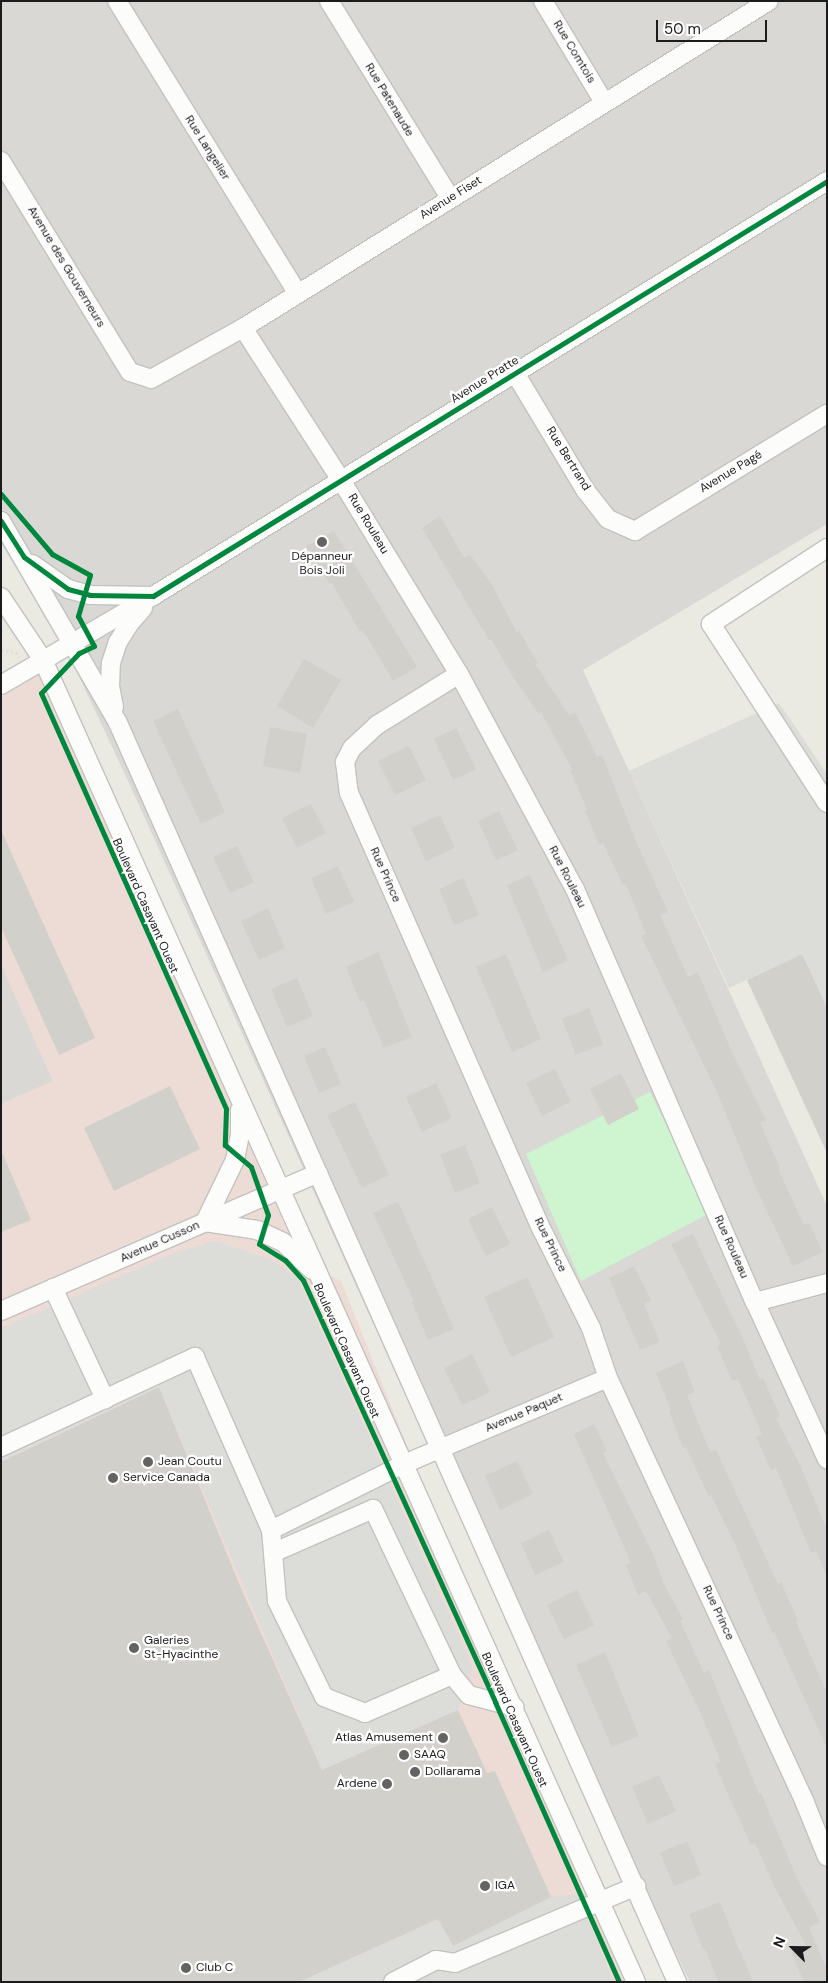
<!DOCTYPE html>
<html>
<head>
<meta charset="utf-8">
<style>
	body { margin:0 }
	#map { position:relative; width:828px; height:1983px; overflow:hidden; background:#eae9e2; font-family:"DM Sans",sans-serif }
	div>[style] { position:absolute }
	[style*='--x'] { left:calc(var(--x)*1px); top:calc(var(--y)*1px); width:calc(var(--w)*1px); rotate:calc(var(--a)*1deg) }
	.residential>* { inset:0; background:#d9d8d4 }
	.commercial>* { inset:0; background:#eddbd6 }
	.park>* { inset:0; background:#cef4d0 }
	.parking>* { inset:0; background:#dcdcd9 }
	.building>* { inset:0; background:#d2d0cb }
	.path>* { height:2.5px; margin-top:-1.25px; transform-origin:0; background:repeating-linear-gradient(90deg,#eadad6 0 2.5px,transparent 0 5px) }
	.roads { filter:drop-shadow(1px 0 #c2c2bf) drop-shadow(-1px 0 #c2c2bf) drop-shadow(0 1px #c2c2bf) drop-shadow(0 -1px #c2c2bf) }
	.minor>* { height:18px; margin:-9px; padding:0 9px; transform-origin:9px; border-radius:9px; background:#fcfcfb }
	.cycleway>* { height:5px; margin:-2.5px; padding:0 2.5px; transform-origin:2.5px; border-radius:2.5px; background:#00873e }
	.dots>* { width:14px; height:14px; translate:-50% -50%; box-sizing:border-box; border:2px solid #fff; border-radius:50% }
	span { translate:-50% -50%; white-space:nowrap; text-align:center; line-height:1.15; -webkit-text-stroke:4.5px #fff; paint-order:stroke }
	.street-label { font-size:12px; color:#1b1b1b }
	.poi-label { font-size:12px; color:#1b1b1b }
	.left { translate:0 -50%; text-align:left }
	.right { translate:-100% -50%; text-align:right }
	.frame { position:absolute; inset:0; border:2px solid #1b1b1b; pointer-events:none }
	.north { position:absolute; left:768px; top:1923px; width:50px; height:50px; -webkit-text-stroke:4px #fff; paint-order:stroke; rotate:293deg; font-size:14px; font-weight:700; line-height:20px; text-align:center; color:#1b1b1b }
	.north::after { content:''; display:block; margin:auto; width:18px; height:22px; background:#1b1b1b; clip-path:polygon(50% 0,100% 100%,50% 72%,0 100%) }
	.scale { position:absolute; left:656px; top:20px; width:111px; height:22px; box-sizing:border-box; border:2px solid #1b1b1b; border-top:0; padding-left:6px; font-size:15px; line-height:18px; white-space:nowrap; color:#1b1b1b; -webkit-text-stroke:4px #fff; paint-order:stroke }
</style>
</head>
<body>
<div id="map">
	<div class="residential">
		<div style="clip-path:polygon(1px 1px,827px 1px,827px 524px,583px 670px,827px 1206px,827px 1982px,690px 1982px,428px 1445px,124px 772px,63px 643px,1px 544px)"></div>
		<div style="clip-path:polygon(1px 964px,53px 1081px,1px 1104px)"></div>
	</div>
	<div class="commercial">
		<div style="clip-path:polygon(40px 674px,301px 1262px,341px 1281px,559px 1825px,635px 1982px,1px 1982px,1px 1104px,53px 1081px,1px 964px,1px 697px)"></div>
	</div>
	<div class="park">
		<div style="clip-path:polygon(650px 1092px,710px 1213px,581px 1281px,526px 1154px)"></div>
	</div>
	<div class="parking">
		<div style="clip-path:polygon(779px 703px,827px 774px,827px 1013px,802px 954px,729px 988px,629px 771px)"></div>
		<div style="clip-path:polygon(214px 1241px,270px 1259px,298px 1279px,473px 1668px,458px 1710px,322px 1770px,159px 1387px,1px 1462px,1px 1328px,177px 1252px)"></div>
		<div style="clip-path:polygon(577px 1894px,614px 1982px,299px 1982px,438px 1919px,453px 1946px,551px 1897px)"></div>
	</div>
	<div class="building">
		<div style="clip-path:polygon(440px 516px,464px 558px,470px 555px,491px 583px,517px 633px,519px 631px,538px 663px,535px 664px,569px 715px,575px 712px,597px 757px,602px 755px,635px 839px,668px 912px,660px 915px,688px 977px,698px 972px,731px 1050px,766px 1120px,760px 1123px,780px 1168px,778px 1169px,804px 1225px,809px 1223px,823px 1252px,793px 1266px,756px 1188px,717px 1092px,641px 936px,646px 934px,626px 884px,623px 885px,603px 843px,599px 845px,585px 810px,587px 809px,570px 770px,572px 769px,541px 712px,539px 714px,513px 677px,491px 639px,489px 640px,422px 528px)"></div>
		<div style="clip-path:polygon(334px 531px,417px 667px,393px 681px,363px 630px,360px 632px,332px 583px,330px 584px,306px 546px)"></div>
		<div style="clip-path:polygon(304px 659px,341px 680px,313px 728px,277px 706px)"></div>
		<div style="clip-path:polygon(178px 709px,225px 812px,201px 824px,153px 721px)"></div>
		<div style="clip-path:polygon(270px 727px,307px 734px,300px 773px,263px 766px)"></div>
		<div style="clip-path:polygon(456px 728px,476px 769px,453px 780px,434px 739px)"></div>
		<div style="clip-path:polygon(409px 746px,426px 780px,395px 795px,378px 761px)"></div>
		<div style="clip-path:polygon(311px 804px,326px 833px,297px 848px,282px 818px)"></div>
		<div style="clip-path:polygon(499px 811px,518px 850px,496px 860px,478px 821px)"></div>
		<div style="clip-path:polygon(440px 815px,455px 848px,426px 861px,411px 828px)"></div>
		<div style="clip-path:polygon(1px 830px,95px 1038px,59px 1055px,1px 927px)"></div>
		<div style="clip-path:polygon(237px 846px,254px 882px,230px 893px,213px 857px)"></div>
		<div style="clip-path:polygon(338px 866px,354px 902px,326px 914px,311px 878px)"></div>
		<div style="clip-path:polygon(530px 875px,568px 960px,543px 972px,507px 885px)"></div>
		<div style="clip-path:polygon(463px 878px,479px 915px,454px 925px,439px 889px)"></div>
		<div style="clip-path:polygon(268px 908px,285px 948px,259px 960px,241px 921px)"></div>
		<div style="clip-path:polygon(378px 952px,412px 1037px,384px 1048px,364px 1000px,360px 1002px,346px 967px)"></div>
		<div style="clip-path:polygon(506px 954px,541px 1039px,512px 1052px,476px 967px)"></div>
		<div style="clip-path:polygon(802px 954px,827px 1008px,827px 1153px,747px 980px)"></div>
		<div style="clip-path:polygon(297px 978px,313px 1016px,287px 1027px,271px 989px)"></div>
		<div style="clip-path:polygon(589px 1008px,603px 1044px,576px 1055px,562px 1019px)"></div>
		<div style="clip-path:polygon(325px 1047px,341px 1084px,319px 1093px,304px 1056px)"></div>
		<div style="clip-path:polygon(555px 1069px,571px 1102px,542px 1116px,526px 1083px)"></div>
		<div style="clip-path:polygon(621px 1073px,639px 1109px,608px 1125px,590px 1089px)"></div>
		<div style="clip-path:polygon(436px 1083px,452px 1118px,422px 1132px,406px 1097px)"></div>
		<div style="clip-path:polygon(170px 1086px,200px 1149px,114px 1191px,84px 1128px)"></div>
		<div style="clip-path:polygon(355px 1102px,389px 1175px,362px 1188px,327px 1115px)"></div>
		<div style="clip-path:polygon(465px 1145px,480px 1183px,455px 1193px,440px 1155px)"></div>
		<div style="clip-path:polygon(1px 1150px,31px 1220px,1px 1232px)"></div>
		<div style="clip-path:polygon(398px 1201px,454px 1329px,428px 1340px,412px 1302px,414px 1301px,373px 1213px)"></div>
		<div style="clip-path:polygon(492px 1207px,510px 1244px,486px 1256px,468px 1219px)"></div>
		<div style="clip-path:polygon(693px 1234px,744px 1341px,760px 1380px,763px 1378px,780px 1416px,776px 1418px,800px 1465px,827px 1530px,827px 1576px,816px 1551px,811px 1553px,776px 1468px,771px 1470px,756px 1437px,762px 1434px,738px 1379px,732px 1381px,717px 1346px,721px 1344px,671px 1244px)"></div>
		<div style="clip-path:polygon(634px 1266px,651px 1300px,644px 1304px,660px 1342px,640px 1350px,609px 1278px)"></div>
		<div style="clip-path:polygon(527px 1277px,554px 1337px,511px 1357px,484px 1297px)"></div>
		<div style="clip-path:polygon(472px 1354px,490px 1392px,462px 1405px,444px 1368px)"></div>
		<div style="clip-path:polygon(683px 1361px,695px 1392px,687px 1395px,710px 1452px,716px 1450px,778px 1584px,781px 1582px,798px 1621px,796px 1622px,827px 1693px,827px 1748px,774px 1632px,772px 1633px,736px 1546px,711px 1495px,709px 1497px,686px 1447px,683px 1448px,669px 1411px,671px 1410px,656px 1373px)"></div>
		<div style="clip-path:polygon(159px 1387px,240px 1586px,322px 1770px,458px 1710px,487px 1773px,495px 1771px,551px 1897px,453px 1946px,438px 1919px,299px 1982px,1px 1982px,1px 1462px)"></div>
		<div style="clip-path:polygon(594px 1424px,607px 1451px,603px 1453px,653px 1554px,664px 1584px,683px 1619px,680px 1621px,704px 1673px,709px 1670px,759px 1794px,761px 1793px,796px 1876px,820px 1922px,809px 1928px,827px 1969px,827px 1982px,804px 1982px,791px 1952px,806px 1945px,775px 1888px,755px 1843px,751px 1845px,728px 1794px,715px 1764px,721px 1762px,701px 1714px,666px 1641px,672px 1638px,646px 1591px,638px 1595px,626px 1565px,631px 1563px,574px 1434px)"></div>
		<div style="clip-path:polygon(517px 1461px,533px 1494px,500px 1510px,485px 1476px)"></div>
		<div style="clip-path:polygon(549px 1530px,564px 1562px,535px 1575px,521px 1543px)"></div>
		<div style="clip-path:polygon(577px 1590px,594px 1625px,564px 1639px,547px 1605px)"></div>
		<div style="clip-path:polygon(605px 1652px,639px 1736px,612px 1747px,576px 1665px)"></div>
		<div style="clip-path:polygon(659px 1775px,676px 1811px,648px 1824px,632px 1787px)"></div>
		<div style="clip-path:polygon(687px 1841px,701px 1875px,674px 1886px,660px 1853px)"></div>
		<div style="clip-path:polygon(720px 1902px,739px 1950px,740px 1950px,753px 1982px,718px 1982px,705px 1949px,703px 1949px,689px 1914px)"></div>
	</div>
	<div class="path">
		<div style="--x:1;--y:650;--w:15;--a:8"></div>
		<div style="--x:16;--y:652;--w:6;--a:59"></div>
	</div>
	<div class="roads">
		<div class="minor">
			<div style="--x:117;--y:1;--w:344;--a:58.3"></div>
			<div style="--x:329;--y:1;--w:231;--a:58.4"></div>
			<div style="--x:543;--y:1;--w:118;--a:58.9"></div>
			<div style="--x:1;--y:161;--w:247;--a:58.6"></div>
			<div style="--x:130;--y:372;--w:22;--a:18"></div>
			<div style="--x:151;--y:379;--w:105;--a:-29"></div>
			<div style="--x:243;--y:328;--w:619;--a:-31.87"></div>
			<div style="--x:243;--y:328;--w:181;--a:57.2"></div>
			<div style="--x:341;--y:480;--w:227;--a:58.7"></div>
			<div style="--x:459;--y:674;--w:244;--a:61.7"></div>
			<div style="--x:575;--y:889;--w:451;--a:66.5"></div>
			<div style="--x:755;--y:1302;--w:173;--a:65.4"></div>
			<div style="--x:515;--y:373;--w:138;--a:59"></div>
			<div style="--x:586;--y:491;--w:36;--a:52"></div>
			<div style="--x:608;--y:519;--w:30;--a:24"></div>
			<div style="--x:635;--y:531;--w:225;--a:-31.4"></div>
			<div style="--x:1;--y:521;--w:233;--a:59.9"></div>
			<div style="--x:118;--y:723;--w:1378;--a:66.06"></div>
			<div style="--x:827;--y:548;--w:139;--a:146.8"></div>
			<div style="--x:711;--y:624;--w:213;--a:57.1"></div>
			<div style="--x:32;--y:564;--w:44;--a:34.8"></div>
			<div style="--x:68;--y:589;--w:23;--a:15"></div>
			<div style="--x:90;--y:595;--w:63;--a:0.9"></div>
			<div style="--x:1;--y:597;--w:76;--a:56.3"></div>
			<div style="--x:43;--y:660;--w:1449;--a:65.84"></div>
			<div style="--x:459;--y:674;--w:97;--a:148.1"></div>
			<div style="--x:377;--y:725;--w:34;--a:137"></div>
			<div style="--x:352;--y:748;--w:16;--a:117"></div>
			<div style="--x:345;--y:762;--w:31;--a:83"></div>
			<div style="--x:349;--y:793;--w:478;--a:66.2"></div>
			<div style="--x:542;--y:1230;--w:110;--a:63.4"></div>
			<div style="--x:591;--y:1328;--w:53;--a:71.2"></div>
			<div style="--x:608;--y:1378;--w:468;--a:65.1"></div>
			<div style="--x:805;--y:1803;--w:58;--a:67.8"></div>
			<div style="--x:1;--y:685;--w:176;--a:-30.4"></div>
			<div style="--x:153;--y:596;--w:792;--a:-31.62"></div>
			<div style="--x:114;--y:707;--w:20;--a:-101"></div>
			<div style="--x:110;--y:687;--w:24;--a:-88"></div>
			<div style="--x:111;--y:663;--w:22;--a:-72"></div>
			<div style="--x:118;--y:642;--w:22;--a:-58"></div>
			<div style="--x:130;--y:623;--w:20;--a:-49"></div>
			<div style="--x:205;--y:1222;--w:53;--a:8.7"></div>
			<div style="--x:257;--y:1230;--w:29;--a:25"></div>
			<div style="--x:283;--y:1242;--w:40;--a:44"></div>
			<div style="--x:205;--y:1222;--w:69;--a:-64.2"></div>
			<div style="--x:235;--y:1160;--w:26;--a:-79"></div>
			<div style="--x:240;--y:1134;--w:24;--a:-90"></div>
			<div style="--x:53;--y:1288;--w:123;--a:64.9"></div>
			<div style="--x:755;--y:1302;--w:74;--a:-14.8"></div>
			<div style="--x:1;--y:1311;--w:346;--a:-23.5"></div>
			<div style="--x:1;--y:1447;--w:214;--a:-24.9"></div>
			<div style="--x:195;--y:1357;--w:189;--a:66.3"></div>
			<div style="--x:271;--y:1530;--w:23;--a:85"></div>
			<div style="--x:273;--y:1553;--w:48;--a:85.2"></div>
			<div style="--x:277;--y:1601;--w:107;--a:63.9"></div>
			<div style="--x:324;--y:1697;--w:44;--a:21.3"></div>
			<div style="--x:365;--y:1713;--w:95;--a:-23.6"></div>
			<div style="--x:452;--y:1675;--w:184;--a:-115.4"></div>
			<div style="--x:373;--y:1509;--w:109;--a:156.3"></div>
			<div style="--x:271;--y:1530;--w:148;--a:-26.4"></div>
			<div style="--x:404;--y:1464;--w:221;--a:-22.9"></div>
			<div style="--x:452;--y:1675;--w:26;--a:50"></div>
			<div style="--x:469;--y:1695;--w:47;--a:14.9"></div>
			<div style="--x:393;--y:1982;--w:48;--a:-27.1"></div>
			<div style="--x:436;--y:1960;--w:19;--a:9"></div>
			<div style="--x:455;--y:1963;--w:197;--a:-23"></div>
		</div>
	</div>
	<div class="cycleway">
		<div style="--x:1;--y:494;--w:79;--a:49.6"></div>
		<div style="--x:52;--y:554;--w:43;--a:28.9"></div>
		<div style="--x:90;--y:575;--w:43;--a:106.3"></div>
		<div style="--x:78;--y:616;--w:34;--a:62"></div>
		<div style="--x:94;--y:646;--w:17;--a:155"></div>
		<div style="--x:79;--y:653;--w:55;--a:133.5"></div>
		<div style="--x:41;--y:693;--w:455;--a:66"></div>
		<div style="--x:226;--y:1109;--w:36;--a:92"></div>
		<div style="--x:225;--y:1145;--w:34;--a:40"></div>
		<div style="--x:251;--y:1167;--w:51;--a:70.5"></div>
		<div style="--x:268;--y:1215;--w:30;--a:107"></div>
		<div style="--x:259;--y:1244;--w:31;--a:32"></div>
		<div style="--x:285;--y:1260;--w:27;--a:48"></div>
		<div style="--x:303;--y:1280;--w:464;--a:65.5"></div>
		<div style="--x:495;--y:1702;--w:306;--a:66.1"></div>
		<div style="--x:1;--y:521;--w:43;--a:57.4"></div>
		<div style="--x:24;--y:557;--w:54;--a:36"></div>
		<div style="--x:68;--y:589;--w:23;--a:15"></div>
		<div style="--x:90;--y:595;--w:63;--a:0.9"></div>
		<div style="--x:153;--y:596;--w:792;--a:-31.62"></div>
	</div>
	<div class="dots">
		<div style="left:322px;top:542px;background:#636361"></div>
		<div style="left:148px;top:1462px;background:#636361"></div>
		<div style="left:113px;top:1478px;background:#636361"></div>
		<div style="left:134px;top:1648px;background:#636361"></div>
		<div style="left:443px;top:1738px;background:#636361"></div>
		<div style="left:404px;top:1755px;background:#636361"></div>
		<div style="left:415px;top:1772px;background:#636361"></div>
		<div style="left:387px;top:1784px;background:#636361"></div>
		<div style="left:485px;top:1886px;background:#636361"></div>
		<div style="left:186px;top:1968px;background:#636361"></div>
	</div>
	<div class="street-label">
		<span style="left:574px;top:52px;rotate:59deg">Rue Comtois</span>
		<span style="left:389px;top:100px;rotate:59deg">Rue Patenaude</span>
		<span style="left:207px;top:148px;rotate:58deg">Rue Langelier</span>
		<span style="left:451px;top:198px;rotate:-32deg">Avenue Fiset</span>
		<span style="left:66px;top:267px;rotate:59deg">Avenue des Gouverneurs</span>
		<span style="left:485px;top:380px;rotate:-32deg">Avenue Pratte</span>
		<span style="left:568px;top:459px;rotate:58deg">Rue Bertrand</span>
		<span style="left:731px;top:472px;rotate:-31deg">Avenue Pagé</span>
		<span style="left:368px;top:524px;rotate:59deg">Rue Rouleau</span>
		<span style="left:385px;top:875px;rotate:66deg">Rue Prince</span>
		<span style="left:567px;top:877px;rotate:63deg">Rue Rouleau</span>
		<span style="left:145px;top:906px;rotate:66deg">Boulevard Casavant Ouest</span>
		<span style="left:160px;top:1242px;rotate:-24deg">Avenue Cusson</span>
		<span style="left:550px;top:1245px;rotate:64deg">Rue Prince</span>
		<span style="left:731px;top:1247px;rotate:66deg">Rue Rouleau</span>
		<span style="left:346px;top:1351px;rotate:66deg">Boulevard Casavant Ouest</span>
		<span style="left:524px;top:1413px;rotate:-23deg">Avenue Paquet</span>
		<span style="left:718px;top:1613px;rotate:65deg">Rue Prince</span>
		<span style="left:514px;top:1720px;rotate:66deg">Boulevard Casavant Ouest</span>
	</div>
	<div class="poi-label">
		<span style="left:322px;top:564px">Dépanneur<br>Bois Joli</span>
		<span class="left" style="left:158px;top:1462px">Jean Coutu</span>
		<span class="left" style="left:123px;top:1478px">Service Canada</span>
		<span class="left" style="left:144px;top:1648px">Galeries<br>St-Hyacinthe</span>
		<span class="right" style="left:433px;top:1738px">Atlas Amusement</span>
		<span class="left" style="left:414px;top:1755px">SAAQ</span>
		<span class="left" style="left:425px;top:1772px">Dollarama</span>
		<span class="right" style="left:377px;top:1784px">Ardene</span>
		<span class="left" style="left:495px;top:1886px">IGA</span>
		<span class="left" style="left:196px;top:1968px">Club C</span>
	</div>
	<div class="frame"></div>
	<div class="north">N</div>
	<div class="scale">50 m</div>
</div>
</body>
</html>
